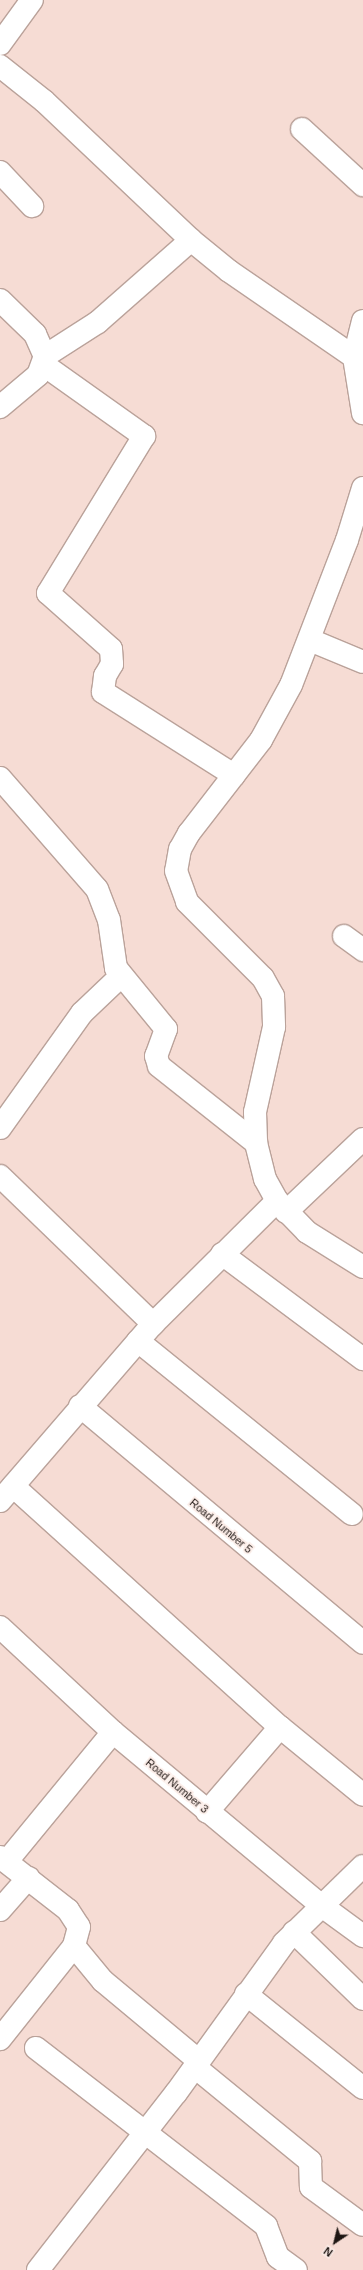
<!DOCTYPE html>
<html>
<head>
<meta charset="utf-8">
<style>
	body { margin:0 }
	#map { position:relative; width:363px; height:2270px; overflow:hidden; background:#f6dcd4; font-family:Arial,sans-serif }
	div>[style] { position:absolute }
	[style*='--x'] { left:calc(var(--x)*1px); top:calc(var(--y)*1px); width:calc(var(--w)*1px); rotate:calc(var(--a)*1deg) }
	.roads { filter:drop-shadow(1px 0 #baa29a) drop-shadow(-1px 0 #baa29a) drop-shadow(0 1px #baa29a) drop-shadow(0 -1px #baa29a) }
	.minor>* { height:22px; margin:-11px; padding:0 11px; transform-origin:11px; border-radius:11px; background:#fff }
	span { translate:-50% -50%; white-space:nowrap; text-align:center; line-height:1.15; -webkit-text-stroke:3.5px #fbece7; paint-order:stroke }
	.street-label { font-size:11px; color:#1e1613 }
	.north { position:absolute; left:315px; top:2222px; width:40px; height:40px; -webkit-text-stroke:3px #fbece7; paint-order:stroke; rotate:215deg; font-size:11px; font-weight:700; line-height:16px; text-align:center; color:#1e1613 }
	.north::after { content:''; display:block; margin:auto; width:14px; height:18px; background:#1e1613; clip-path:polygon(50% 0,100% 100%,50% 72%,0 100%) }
</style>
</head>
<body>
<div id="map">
	<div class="roads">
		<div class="minor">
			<div style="--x:0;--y:44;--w:54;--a:-54"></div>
			<div style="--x:0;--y:66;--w:56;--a:38.5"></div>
			<div style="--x:44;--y:101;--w:202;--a:43.4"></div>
			<div style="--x:191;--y:240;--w:49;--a:39.2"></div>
			<div style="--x:229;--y:271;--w:152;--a:34.5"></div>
			<div style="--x:302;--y:129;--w:83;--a:42.6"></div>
			<div style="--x:0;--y:172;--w:47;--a:46.7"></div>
			<div style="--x:0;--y:300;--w:49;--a:44.2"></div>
			<div style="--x:35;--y:334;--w:24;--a:66"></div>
			<div style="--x:45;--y:356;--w:20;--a:110"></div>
			<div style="--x:38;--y:375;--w:50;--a:139.9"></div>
			<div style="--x:363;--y:321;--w:37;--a:104"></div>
			<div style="--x:354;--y:357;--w:57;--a:80.9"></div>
			<div style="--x:45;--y:356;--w:63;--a:-32.7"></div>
			<div style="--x:98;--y:322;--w:124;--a:-41.4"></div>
			<div style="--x:44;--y:365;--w:123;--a:35.4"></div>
			<div style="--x:144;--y:436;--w:184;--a:121.4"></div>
			<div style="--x:48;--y:593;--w:84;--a:41.6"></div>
			<div style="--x:111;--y:649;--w:15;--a:86"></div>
			<div style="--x:112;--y:664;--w:14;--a:120"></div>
			<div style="--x:105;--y:676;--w:16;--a:97"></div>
			<div style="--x:103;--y:692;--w:155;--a:32.4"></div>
			<div style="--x:363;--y:488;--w:54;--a:107.1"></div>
			<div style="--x:347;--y:540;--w:155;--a:111.1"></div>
			<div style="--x:291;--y:685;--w:63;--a:118.6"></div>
			<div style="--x:261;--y:740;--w:118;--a:127.7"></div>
			<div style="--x:189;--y:833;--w:18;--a:119"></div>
			<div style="--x:180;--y:849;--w:22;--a:100"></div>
			<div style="--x:176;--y:871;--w:33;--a:70"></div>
			<div style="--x:187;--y:902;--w:107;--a:45"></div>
			<div style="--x:263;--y:978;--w:21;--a:61"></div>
			<div style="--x:273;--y:996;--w:31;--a:88"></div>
			<div style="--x:274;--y:1027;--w:87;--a:102.6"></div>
			<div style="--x:255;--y:1112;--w:31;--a:88"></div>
			<div style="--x:256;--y:1143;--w:37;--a:76"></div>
			<div style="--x:265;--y:1179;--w:25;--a:61"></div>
			<div style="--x:277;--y:1201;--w:43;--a:45.9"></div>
			<div style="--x:307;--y:1232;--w:66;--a:32"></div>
			<div style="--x:310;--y:640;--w:57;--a:22.5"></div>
			<div style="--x:0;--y:778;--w:147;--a:48.9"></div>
			<div style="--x:97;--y:889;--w:33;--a:69"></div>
			<div style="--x:109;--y:920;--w:49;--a:81.7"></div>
			<div style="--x:116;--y:968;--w:79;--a:50.7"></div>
			<div style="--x:166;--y:1029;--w:29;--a:110"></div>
			<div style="--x:156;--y:1056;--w:10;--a:73"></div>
			<div style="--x:159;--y:1066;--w:124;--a:38.4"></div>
			<div style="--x:344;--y:936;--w:24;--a:36"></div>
			<div style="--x:0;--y:1128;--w:141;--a:-54.5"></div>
			<div style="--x:82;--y:1013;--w:54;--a:-43.5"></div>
			<div style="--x:0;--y:1176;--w:213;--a:44"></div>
			<div style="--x:286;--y:1212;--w:106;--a:-43.5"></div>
			<div style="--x:222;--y:1254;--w:176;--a:36.7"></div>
			<div style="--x:138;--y:1341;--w:275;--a:39"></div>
			<div style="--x:80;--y:1406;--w:369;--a:39.9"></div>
			<div style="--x:13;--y:1486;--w:360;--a:42.1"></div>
			<div style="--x:280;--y:1727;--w:107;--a:39.3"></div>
			<div style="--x:0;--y:1501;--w:234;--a:-49.2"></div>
			<div style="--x:153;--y:1324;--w:175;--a:-44.8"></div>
			<div style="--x:0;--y:1627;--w:154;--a:42.9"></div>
			<div style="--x:113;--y:1732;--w:272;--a:39.8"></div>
			<div style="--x:322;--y:1906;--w:51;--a:36.2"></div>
			<div style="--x:207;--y:1812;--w:112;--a:-49.3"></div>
			<div style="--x:0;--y:1857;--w:86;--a:37.9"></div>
			<div style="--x:68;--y:1910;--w:20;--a:57"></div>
			<div style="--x:79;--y:1927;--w:20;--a:105"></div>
			<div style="--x:74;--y:1946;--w:119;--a:128.5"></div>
			<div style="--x:7;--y:1861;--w:167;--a:-50.6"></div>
			<div style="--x:0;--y:1910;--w:43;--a:-48.8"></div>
			<div style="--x:294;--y:1932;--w:96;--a:44.2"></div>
			<div style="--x:74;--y:1946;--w:45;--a:50.4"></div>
			<div style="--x:103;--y:1981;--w:125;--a:39.8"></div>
			<div style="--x:246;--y:1994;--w:150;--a:38.8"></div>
			<div style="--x:36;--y:2048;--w:291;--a:37.7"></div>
			<div style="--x:266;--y:2226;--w:33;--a:69"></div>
			<div style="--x:278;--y:2257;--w:22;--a:36"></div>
			<div style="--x:195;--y:2067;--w:149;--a:39.3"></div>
			<div style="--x:310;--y:2161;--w:26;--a:88"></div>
			<div style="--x:311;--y:2187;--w:64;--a:36.2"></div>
			<div style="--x:38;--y:2270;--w:224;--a:-52.1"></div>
			<div style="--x:176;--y:2093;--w:185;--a:-54.2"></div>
			<div style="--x:284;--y:1943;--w:110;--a:-44.3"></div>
		</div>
	</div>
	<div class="street-label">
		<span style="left:221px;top:1526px;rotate:40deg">Road Number 5</span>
		<span style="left:177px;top:1786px;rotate:40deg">Road Number 3</span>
	</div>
	<div class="north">N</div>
</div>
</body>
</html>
